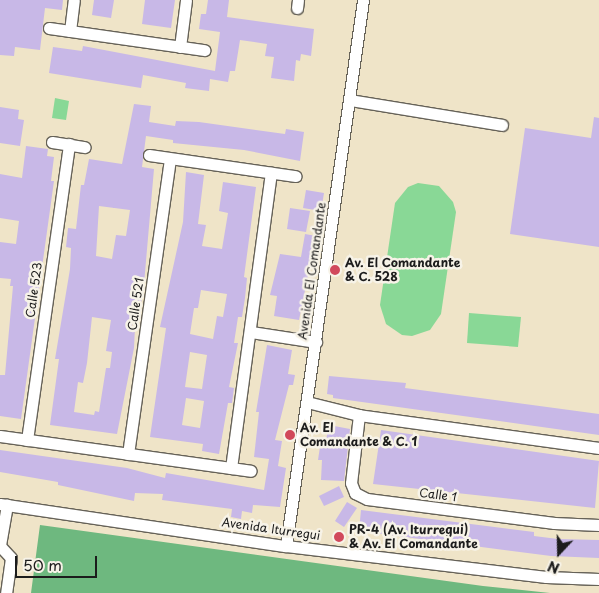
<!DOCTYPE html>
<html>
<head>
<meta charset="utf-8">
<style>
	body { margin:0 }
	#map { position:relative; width:599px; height:593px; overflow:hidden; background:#efe4c8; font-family:"Playpen Sans",sans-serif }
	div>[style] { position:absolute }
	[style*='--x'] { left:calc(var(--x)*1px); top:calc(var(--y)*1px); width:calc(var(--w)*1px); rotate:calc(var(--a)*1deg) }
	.green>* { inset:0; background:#89d896 }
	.forest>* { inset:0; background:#6eb87f }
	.building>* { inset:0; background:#c8b8e7 }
	.roads { filter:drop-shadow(1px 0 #666258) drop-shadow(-1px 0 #666258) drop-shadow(0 1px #666258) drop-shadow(0 -1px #666258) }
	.minor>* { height:11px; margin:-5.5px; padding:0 5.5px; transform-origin:5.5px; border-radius:5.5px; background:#fff }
	.dots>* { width:14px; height:14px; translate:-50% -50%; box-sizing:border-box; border:2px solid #f7f3e8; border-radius:50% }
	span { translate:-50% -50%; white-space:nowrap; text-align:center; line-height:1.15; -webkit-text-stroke:5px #f7f3e8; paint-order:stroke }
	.poi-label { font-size:12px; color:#1c1c1c; font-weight:700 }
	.left { translate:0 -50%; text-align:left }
	.street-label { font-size:12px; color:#1c1c1c }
	.north { position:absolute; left:534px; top:528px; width:50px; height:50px; -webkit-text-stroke:4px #f7f3e8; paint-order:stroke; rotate:201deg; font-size:14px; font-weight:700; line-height:20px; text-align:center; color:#1c1c1c }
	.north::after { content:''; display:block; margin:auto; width:18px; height:22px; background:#1c1c1c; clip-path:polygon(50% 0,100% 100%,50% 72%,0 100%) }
	.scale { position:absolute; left:15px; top:556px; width:82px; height:22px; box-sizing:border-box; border:2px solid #1c1c1c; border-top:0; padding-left:6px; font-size:15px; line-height:18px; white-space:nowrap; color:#1c1c1c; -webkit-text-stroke:4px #f7f3e8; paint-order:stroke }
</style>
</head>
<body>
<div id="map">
	<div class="green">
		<div style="clip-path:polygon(55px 98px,69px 101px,66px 120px,52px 118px)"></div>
		<div style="clip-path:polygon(418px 183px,439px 186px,453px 202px,456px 212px,441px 314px,430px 330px,412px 336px,402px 335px,386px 324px,380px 305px,395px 203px,408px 187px)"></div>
		<div style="clip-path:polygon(469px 313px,521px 317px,518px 347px,467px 343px)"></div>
	</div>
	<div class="forest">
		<div style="clip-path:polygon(40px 525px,483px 586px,550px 593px,31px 593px)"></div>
	</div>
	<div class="building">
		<div style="clip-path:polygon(0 0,63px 0,62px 10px,45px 8px,40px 50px,15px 47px,14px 56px,0 55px)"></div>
		<div style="clip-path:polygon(94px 0,114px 0,111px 18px,92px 15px)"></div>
		<div style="clip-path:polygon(145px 0,175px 0,171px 28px,142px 24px)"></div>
		<div style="clip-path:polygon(208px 0,229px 0,227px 17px,314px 29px,311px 56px,301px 54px,300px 61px,296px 60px,294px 81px,271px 78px,274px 57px,265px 56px,267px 44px,240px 40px,235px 71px,230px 71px,228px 82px,210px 79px,209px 91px,185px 88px,186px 83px,143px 75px,141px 88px,49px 73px,53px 47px,82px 51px,83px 46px,215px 71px,220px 32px,199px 29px,201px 14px,206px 14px)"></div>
		<div style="clip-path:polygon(evenodd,134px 104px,151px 106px,149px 122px,175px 126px,176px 121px,199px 122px,285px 134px,286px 129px,304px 132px,300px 161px,244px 150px,173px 143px,173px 140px,146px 136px,142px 167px,154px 169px,144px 284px,141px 304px,135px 303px,132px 326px,135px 327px,134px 348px,117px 434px,50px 425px,59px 359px,55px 359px,70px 269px,71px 248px,66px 247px,68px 228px,76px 229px,81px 185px,84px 185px,89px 159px,122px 164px,134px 104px,99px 206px,130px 210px,126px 236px,116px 235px,112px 259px,96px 256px,99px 206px,134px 104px,92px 317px,111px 320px,106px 351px,112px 352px,110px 368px,106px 368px,99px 412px,95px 411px,94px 415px,74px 412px,78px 382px,83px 383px,87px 363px,92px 317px)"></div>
		<div style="clip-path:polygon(0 107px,19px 110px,18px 119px,24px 120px,20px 146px,0 143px)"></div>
		<div style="clip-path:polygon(594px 117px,599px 118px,599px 247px,510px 234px,525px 128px,591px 138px)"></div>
		<div style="clip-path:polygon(26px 146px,48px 149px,47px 156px,54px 157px,51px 181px,54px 181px,21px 419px,0 416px,0 375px,5px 375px,13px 286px,10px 286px,11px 279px,0 278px,0 242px,16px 244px,19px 221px,0 218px,0 174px,22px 178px)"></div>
		<div style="clip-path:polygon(evenodd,186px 172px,204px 175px,198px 224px,206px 225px,202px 246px,222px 249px,228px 213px,219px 211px,223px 182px,256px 187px,244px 277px,247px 278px,245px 298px,242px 317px,238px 317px,234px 343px,238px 343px,229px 387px,234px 388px,232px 403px,228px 403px,219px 454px,202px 451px,203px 444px,150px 437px,166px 328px,160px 327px,183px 222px,186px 172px,201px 290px,227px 294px,223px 317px,217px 316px,213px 339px,190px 334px,194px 308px,198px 308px,201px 290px,186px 172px,190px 352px,207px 355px,202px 389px,185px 387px,190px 352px,186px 172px,186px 398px,204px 401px,200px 428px,182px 425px,186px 398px)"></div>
		<div style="clip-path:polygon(306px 190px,324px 193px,321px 211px,303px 208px)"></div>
		<div style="clip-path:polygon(290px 208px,310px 211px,306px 232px,287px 229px)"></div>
		<div style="clip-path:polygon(305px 234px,316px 236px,299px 320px,274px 316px,277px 296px,270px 295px,280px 254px,301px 257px)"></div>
		<div style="clip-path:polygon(267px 345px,292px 350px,288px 374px,295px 375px,293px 385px,289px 385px,275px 440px,282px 441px,278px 466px,286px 468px,280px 507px,253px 505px,252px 513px,242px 511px,241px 519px,231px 517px,232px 509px,162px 500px,163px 494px,135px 493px,134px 501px,58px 485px,58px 482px,0 472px,0 450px,127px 468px,165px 478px,166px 473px,264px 490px,269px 459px,254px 457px,259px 412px,256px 412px)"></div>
		<div style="clip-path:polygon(329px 376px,406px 383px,405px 388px,599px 414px,599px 435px,333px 398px,333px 395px,327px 394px)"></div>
		<div style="clip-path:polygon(329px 425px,350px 429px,344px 481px,321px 480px,322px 460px,318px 460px,321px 440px,326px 440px)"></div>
		<div style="clip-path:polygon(381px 430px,599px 461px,595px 508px,373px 484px)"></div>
		<div style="clip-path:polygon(339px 486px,344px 497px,324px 506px,319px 496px)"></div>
		<div style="clip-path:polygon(347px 502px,357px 508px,344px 527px,335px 521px)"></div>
		<div style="clip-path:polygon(361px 510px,534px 532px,534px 536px,558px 539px,599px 540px,599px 558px,551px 556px,359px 531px)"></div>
	</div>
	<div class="roads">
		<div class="minor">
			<div style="--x:297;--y:8;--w:8;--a:-83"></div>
			<div style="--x:49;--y:28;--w:157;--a:8.1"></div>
			<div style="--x:70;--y:31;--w:31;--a:-83"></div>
			<div style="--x:180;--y:47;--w:47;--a:-82.7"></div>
			<div style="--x:350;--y:100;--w:154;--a:9.3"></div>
			<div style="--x:52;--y:142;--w:33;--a:9"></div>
			<div style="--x:149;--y:155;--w:148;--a:8.2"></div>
			<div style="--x:251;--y:332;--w:66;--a:8.7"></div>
			<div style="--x:307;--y:402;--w:54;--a:14"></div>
			<div style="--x:0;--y:436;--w:253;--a:7.9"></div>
			<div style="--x:27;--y:440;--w:299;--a:-81.9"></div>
			<div style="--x:599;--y:448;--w:242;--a:-172.2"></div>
			<div style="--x:359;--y:415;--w:68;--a:96.7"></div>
			<div style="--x:351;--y:483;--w:11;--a:68"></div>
			<div style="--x:355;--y:493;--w:13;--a:27"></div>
			<div style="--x:367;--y:499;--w:189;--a:7.3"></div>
			<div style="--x:554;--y:523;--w:45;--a:2.5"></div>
			<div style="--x:128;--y:454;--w:298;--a:-81.9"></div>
			<div style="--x:231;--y:468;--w:298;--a:-82.3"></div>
			<div style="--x:0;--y:504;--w:289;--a:8.4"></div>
			<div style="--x:286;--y:546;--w:262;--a:6.8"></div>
			<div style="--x:546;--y:577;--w:53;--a:2.2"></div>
			<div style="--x:0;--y:545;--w:41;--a:-80.1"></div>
			<div style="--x:0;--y:546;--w:16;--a:47"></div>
			<div style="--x:11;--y:558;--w:35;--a:98"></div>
			<div style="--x:286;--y:546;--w:551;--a:-81.97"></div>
		</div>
	</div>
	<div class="dots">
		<div style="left:335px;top:270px;background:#d1495b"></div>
		<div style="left:290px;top:435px;background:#d1495b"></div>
		<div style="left:339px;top:537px;background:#d1495b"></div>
	</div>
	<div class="poi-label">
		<span class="left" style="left:345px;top:270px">Av. El Comandante<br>&amp; C. 528</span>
		<span class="left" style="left:300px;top:435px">Av. El<br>Comandante &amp; C. 1</span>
		<span class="left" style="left:349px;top:537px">PR-4 (Av. Iturregui)<br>&amp; Av. El Comandante</span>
	</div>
	<div class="street-label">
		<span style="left:312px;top:271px;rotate:-82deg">Avenida El Comandante</span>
		<span style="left:34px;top:290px;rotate:-82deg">Calle 523</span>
		<span style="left:136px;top:304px;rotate:-82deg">Calle 521</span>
		<span style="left:438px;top:495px;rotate:7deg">Calle 1</span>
		<span style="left:271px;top:529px;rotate:8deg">Avenida Iturregui</span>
	</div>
	<div class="north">N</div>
	<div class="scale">50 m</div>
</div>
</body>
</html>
